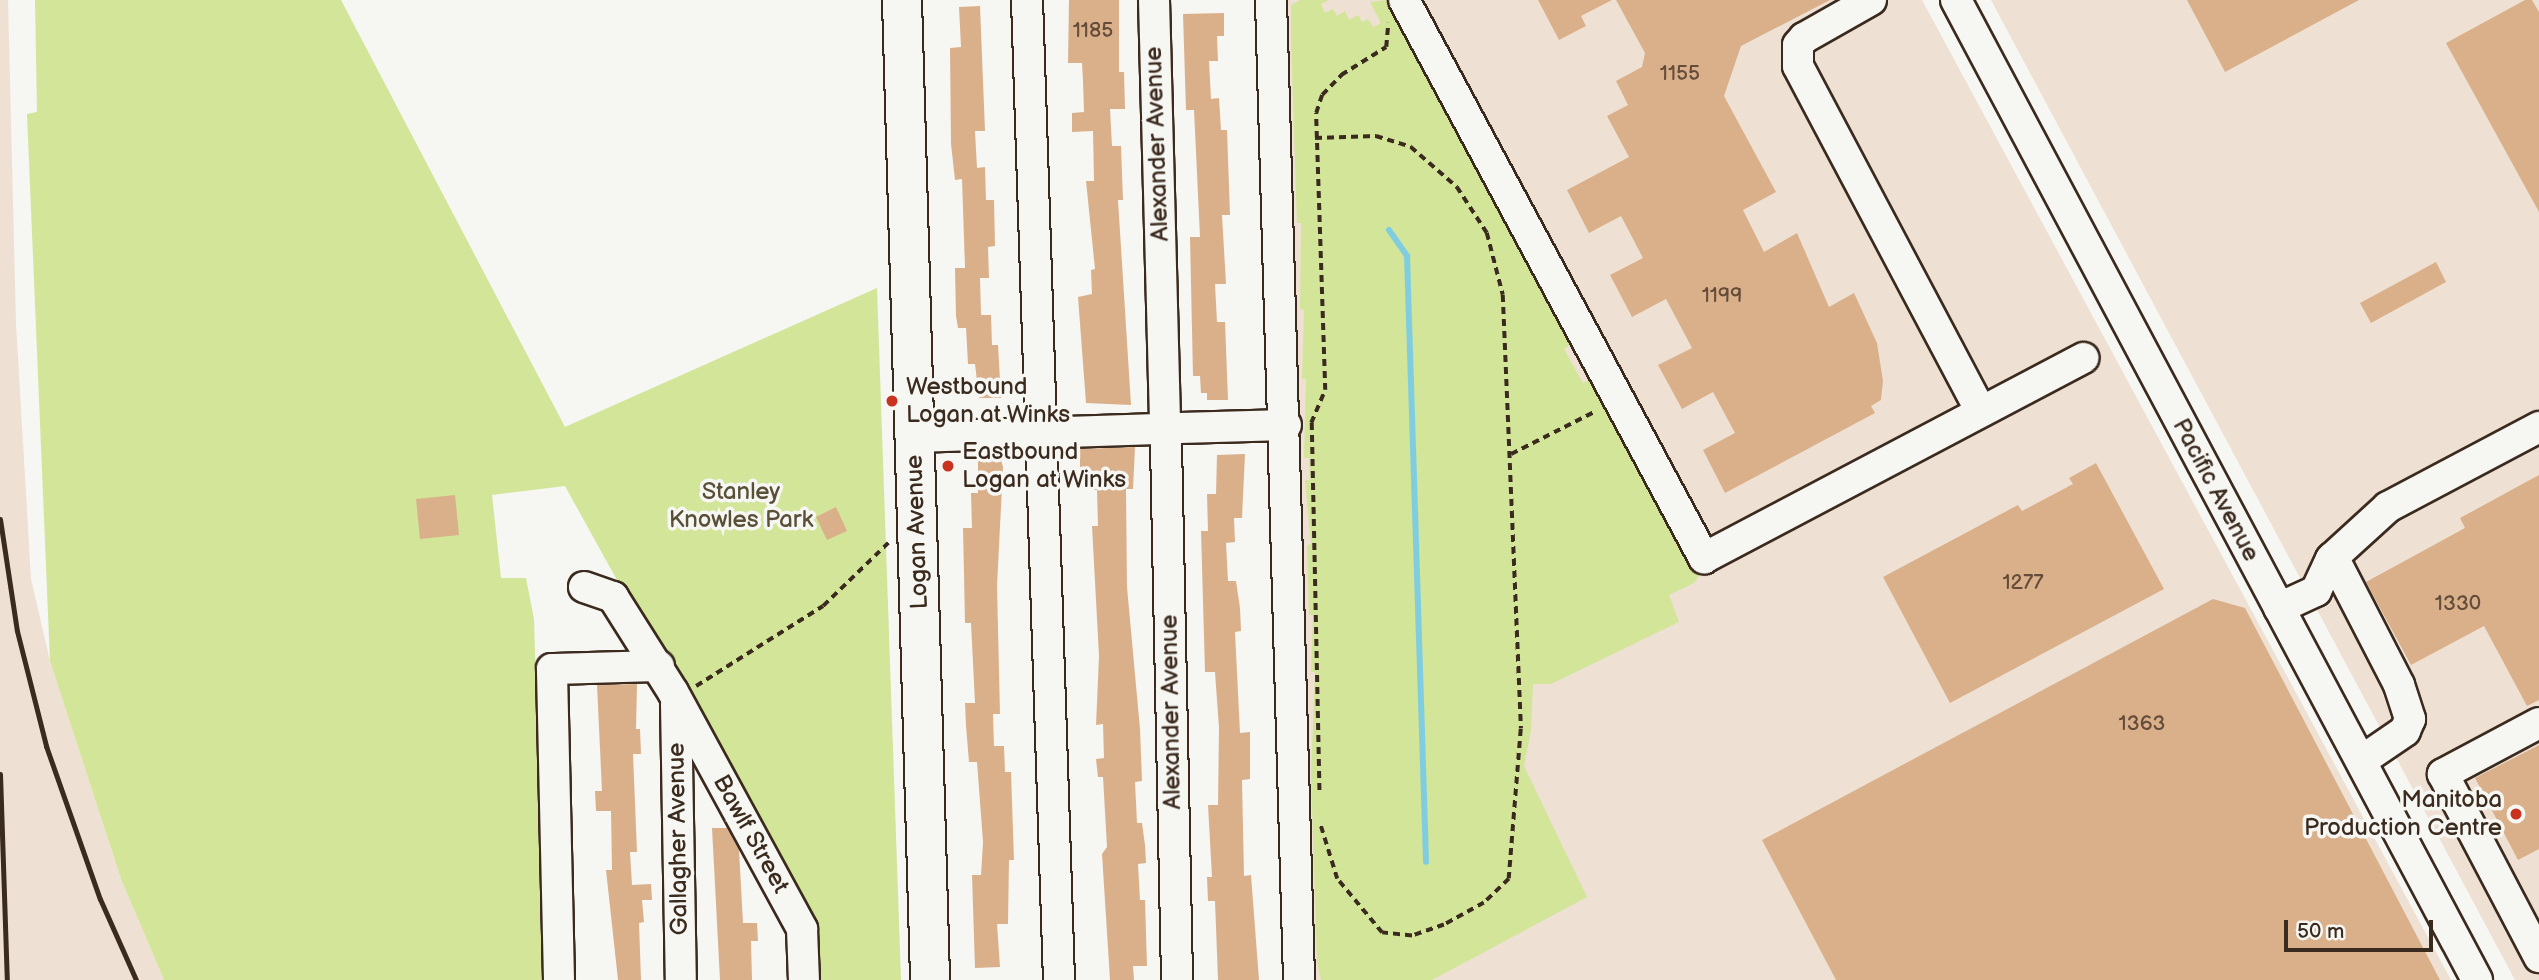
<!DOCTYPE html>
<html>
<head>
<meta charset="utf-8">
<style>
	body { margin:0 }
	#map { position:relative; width:2539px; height:980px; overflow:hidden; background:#f6f6f2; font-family:"Balsamiq Sans",sans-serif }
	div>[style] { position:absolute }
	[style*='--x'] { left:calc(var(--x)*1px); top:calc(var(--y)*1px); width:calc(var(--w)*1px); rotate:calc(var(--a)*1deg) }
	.built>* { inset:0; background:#eee1d3 }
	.green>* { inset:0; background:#d2e599 }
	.stream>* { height:6px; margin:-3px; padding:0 3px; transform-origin:3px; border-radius:3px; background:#81cde0 }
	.building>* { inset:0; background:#dab08b }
	.path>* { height:3.5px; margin-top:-1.75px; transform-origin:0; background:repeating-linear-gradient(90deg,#3b2a1e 0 7px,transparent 0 12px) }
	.roads { filter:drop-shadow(2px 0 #3b2a1e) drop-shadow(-2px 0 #3b2a1e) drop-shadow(0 2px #3b2a1e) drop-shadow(0 -2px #3b2a1e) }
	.minor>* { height:30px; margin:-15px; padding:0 15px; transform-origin:15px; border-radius:15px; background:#f6f6f2 }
	.major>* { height:38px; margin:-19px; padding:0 19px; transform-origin:19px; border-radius:19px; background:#f6f6f2 }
	.rail>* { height:5px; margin:-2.5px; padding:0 2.5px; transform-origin:2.5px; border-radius:2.5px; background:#3b2a1e }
	.dots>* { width:19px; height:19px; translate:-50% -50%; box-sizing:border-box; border:4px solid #f6f6f2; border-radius:50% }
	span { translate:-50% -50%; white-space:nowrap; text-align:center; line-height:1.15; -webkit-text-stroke:7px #f6f6f2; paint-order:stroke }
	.number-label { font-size:21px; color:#634c39 }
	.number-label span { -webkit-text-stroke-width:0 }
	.street-label { font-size:24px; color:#3b2a1e }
	.poi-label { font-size:24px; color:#3b2a1e }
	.left { translate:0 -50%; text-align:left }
	.right { translate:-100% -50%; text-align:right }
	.park-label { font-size:24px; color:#594f37 }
	.scale { position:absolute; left:2284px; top:920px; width:149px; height:32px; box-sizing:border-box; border:4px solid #3b2a1e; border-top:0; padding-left:9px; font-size:21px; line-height:24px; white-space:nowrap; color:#3b2a1e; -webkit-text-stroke:5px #f6f6f2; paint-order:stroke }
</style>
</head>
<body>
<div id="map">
	<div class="built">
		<div style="clip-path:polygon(0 0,8px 0,16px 324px,31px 579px,50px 661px,121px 879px,164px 980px,0 980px)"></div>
		<div style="clip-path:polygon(1279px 0,1922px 0,2451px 980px,1307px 980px)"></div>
		<div style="clip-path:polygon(1991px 0,2539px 0,2539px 980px,2515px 980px)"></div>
	</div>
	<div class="green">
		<div style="clip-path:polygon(35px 0,341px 0,565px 427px,877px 288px,901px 980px,811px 980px,810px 929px,565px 486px,492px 495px,501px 578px,526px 578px,534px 619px,545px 980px,164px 980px,121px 879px,50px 661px,27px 114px,37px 112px)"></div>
		<div style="clip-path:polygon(1300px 0,1329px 0,1321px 4px,1325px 13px,1333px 9px,1337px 16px,1345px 11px,1349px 20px,1358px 15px,1362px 22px,1368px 19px,1373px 27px,1381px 23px,1370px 2px,1387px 0,1514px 239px,1519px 236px,1575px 342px,1564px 349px,1583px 383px,1599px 375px,1702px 572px,1694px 583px,1669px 595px,1679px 622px,1551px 684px,1533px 684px,1531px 731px,1524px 766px,1587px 897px,1432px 980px,1321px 980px,1317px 962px,1311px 776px,1315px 672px,1311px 672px,1313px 615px,1309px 615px,1307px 545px,1311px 544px,1305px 480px,1310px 480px,1309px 458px,1304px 458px,1306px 379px,1302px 379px,1304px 310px,1300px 309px,1301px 223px,1297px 223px,1291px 40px,1291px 5px)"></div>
	</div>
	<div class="stream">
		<div style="--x:1389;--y:230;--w:32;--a:55"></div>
		<div style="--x:1407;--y:256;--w:606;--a:88.2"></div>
	</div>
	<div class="building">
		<div style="clip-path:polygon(1069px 0,1119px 0,1119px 72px,1124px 72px,1125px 109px,1110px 109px,1112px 146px,1121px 146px,1123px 200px,1118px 200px,1131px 405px,1086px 403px,1078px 297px,1092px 294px,1091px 270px,1095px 269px,1086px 181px,1094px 181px,1093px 131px,1072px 132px,1072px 113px,1084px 112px,1083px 81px,1082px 63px,1068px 63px)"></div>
		<div style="clip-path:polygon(1538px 0,1612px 0,1581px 16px,1586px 26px,1559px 40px)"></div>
		<div style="clip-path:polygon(1616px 0,1830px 0,1741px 46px,1724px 96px,1776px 192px,1743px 210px,1764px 252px,1797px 233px,1829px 307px,1854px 293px,1877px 343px,1883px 381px,1881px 400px,1871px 406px,1875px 413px,1725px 493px,1703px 450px,1735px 433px,1713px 392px,1682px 409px,1658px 365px,1692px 348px,1666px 299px,1632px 317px,1610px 275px,1643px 258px,1621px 216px,1589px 233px,1567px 190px,1629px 157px,1607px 116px,1628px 105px,1616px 81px,1642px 67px,1645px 53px)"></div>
		<div style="clip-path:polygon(2187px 0,2359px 0,2225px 72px)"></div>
		<div style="clip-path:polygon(2525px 0,2532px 0,2539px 12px,2539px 212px,2446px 43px)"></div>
		<div style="clip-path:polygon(980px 6px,985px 131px,975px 131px,977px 168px,985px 167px,986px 200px,994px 200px,995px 246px,988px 247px,989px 278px,980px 278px,981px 315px,991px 315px,992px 345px,998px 345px,1001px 398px,979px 398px,975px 364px,968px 364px,966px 328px,958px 328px,956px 316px,955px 268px,965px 268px,962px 179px,955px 180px,951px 144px,950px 48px,961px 47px,959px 7px)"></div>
		<div style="clip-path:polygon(1224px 13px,1224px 36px,1217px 36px,1218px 61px,1209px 61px,1211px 99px,1219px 98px,1221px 130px,1227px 130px,1230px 215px,1222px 215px,1226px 284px,1215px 284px,1217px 322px,1225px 322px,1228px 400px,1207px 400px,1207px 393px,1201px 393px,1200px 376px,1193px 376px,1190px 237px,1200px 237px,1194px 110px,1186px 110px,1183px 14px)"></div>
		<div style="clip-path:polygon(2436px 262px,2446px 282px,2371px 323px,2360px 303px)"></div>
		<div style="clip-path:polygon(1135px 447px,1133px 489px,1126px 489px,1127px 587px,1140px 729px,1142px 781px,1135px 782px,1137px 823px,1142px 823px,1145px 845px,1146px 863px,1138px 864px,1140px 900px,1145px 900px,1147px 966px,1133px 966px,1134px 980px,1110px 980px,1102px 854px,1107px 847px,1103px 777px,1098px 777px,1096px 759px,1104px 758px,1103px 724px,1096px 725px,1099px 656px,1092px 526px,1098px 526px,1097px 490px,1090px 490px,1089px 467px,1080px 468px,1080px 449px)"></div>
		<div style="clip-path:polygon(1245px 454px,1242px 518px,1234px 518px,1235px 542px,1226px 543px,1228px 581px,1236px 581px,1240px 608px,1241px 631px,1235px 632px,1240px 733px,1250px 732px,1250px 779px,1242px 780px,1244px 876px,1251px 875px,1259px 980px,1218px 980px,1215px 901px,1208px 901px,1207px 877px,1212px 877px,1208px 805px,1218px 805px,1219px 728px,1215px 672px,1205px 672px,1201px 531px,1208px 531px,1207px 494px,1216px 494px,1217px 455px)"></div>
		<div style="clip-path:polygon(978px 460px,1001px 460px,1003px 467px,997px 586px,1000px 714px,993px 714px,994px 746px,1004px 746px,1005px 772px,1011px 772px,1014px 860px,1009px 860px,1008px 924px,997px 924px,1000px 967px,975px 968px,972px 875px,981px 875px,983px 842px,977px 762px,969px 762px,966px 726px,965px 703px,975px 703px,971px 623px,965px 623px,963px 528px,972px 528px,971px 493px,978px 493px)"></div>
		<div style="clip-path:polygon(2096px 463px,2164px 589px,1950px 703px,1883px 577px,2018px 505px,2022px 511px,2073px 484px,2069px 478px)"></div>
		<div style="clip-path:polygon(2539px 475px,2539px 700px,2527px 706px,2484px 626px,2411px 665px,2366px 582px,2465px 528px,2460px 518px)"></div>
		<div style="clip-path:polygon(455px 495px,459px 535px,420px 539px,416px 499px)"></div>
		<div style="clip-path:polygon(836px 507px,847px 531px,827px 540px,816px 517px)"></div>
		<div style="clip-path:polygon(2213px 599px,2245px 608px,2440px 980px,1836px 980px,1762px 840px)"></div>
		<div style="clip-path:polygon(637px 684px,636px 729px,640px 729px,641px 754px,633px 754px,637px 852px,630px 852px,632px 885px,651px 884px,652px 900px,642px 900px,644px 922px,639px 923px,641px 980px,618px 980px,606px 870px,612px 870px,611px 811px,596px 811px,595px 791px,602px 791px,597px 685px)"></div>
		<div style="clip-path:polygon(2539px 745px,2539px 849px,2518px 860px,2475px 778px)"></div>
		<div style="clip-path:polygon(712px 828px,727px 828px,739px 850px,743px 923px,757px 923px,758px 941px,751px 941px,752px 980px,720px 980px)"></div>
	</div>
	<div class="path">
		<div style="--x:1315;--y:138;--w:61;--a:-1.9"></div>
		<div style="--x:1376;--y:136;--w:37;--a:17"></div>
		<div style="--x:1411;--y:147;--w:61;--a:41"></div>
		<div style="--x:1457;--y:187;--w:55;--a:56.9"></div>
		<div style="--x:1487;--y:233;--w:64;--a:75.5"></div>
		<div style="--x:1503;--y:295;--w:434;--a:87.6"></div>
		<div style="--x:1521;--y:729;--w:150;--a:94.6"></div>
		<div style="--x:1509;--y:879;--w:35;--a:136"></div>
		<div style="--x:1484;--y:903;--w:46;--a:151.2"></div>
		<div style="--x:1444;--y:925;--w:34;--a:161"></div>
		<div style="--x:1412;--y:936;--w:30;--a:-174"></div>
		<div style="--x:1382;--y:933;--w:70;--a:-129.8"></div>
		<div style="--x:1337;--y:879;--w:58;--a:-107.2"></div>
		<div style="--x:1311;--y:423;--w:36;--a:-67"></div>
		<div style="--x:1325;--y:390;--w:277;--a:-91.9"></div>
		<div style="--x:1316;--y:113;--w:19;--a:-72"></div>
		<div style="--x:1322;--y:95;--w:28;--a:-46"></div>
		<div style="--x:1341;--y:75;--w:53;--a:-31.9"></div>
		<div style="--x:1386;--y:47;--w:24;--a:-85"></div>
		<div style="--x:1312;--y:423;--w:372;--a:88.8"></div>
		<div style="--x:1511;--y:454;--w:95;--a:-26.8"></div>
		<div style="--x:696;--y:686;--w:150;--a:-32.2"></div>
		<div style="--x:823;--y:606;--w:91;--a:-44.1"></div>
	</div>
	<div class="roads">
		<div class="minor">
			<div style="--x:1027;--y:0;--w:981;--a:88.13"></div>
			<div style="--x:1154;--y:0;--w:414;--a:88.5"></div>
			<div style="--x:1271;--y:0;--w:980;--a:88.36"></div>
			<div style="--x:1404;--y:0;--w:634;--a:61.74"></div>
			<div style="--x:1704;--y:558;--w:429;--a:-27.8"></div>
			<div style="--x:1871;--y:0;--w:77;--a:150.4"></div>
			<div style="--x:1804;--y:38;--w:9;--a:131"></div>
			<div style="--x:1798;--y:45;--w:21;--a:90"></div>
			<div style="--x:1798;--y:66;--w:391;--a:62.1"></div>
			<div style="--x:1956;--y:0;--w:1110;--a:62"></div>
			<div style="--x:1180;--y:428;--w:106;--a:-1.6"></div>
			<div style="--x:915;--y:437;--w:235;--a:-1.9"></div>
			<div style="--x:1166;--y:444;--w:536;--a:88.82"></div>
			<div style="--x:2333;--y:557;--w:144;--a:62.7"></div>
			<div style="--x:2399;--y:685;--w:36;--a:72"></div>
			<div style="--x:2410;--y:719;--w:13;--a:113"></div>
			<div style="--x:2405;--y:731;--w:53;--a:145.7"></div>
			<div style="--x:584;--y:587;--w:31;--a:19"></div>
			<div style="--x:613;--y:597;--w:112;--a:57.7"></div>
			<div style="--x:673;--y:692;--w:270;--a:61.4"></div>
			<div style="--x:802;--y:929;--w:51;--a:87.8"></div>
			<div style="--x:2279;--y:608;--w:41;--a:-24.7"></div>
			<div style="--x:2316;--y:591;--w:35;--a:-65"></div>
			<div style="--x:2331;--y:559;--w:77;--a:-42.4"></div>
			<div style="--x:2388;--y:507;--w:171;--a:-27.9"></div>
			<div style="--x:676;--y:704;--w:276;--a:89"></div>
			<div style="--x:2539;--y:723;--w:109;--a:152"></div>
			<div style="--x:2443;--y:774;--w:207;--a:62.3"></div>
			<div style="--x:559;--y:980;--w:311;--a:-91.3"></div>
			<div style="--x:552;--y:669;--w:107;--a:-1.6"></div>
		</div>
		<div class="major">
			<div style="--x:902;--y:0;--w:980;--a:88.36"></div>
		</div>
	</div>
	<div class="rail">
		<div style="--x:0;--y:519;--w:113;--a:81.4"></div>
		<div style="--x:17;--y:631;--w:119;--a:75.8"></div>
		<div style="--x:46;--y:746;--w:162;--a:70.6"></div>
		<div style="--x:100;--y:899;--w:89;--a:66"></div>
		<div style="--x:0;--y:774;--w:206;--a:88.1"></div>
	</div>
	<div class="dots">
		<div style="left:892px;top:401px;background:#c8321e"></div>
		<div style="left:948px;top:466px;background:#c8321e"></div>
		<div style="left:2516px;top:814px;background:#c8321e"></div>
	</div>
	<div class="number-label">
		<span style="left:1093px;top:31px">1185</span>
		<span style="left:1680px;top:74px">1155</span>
		<span style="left:1722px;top:296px">1199</span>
		<span style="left:2023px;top:583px">1277</span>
		<span style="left:2458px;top:604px">1330</span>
		<span style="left:2142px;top:724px">1363</span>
	</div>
	<div class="street-label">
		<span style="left:1157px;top:144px;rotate:-92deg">Alexander Avenue</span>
		<span style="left:2216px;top:490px;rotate:62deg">Pacific Avenue</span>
		<span style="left:917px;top:532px;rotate:-92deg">Logan Avenue</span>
		<span style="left:1171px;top:712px;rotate:-91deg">Alexander Avenue</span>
		<span style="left:751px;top:834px;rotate:61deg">Bawlf Street</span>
		<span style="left:678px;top:839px;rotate:-91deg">Gallagher Avenue</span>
	</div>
	<div class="poi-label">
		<span class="left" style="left:906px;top:401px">Westbound<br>Logan at Winks</span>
		<span class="left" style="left:962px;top:466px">Eastbound<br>Logan at Winks</span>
		<span class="right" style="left:2502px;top:814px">Manitoba<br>Production Centre</span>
	</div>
	<div class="park-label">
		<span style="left:741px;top:506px">Stanley<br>Knowles Park</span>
	</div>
	<div class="scale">50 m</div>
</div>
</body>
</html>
